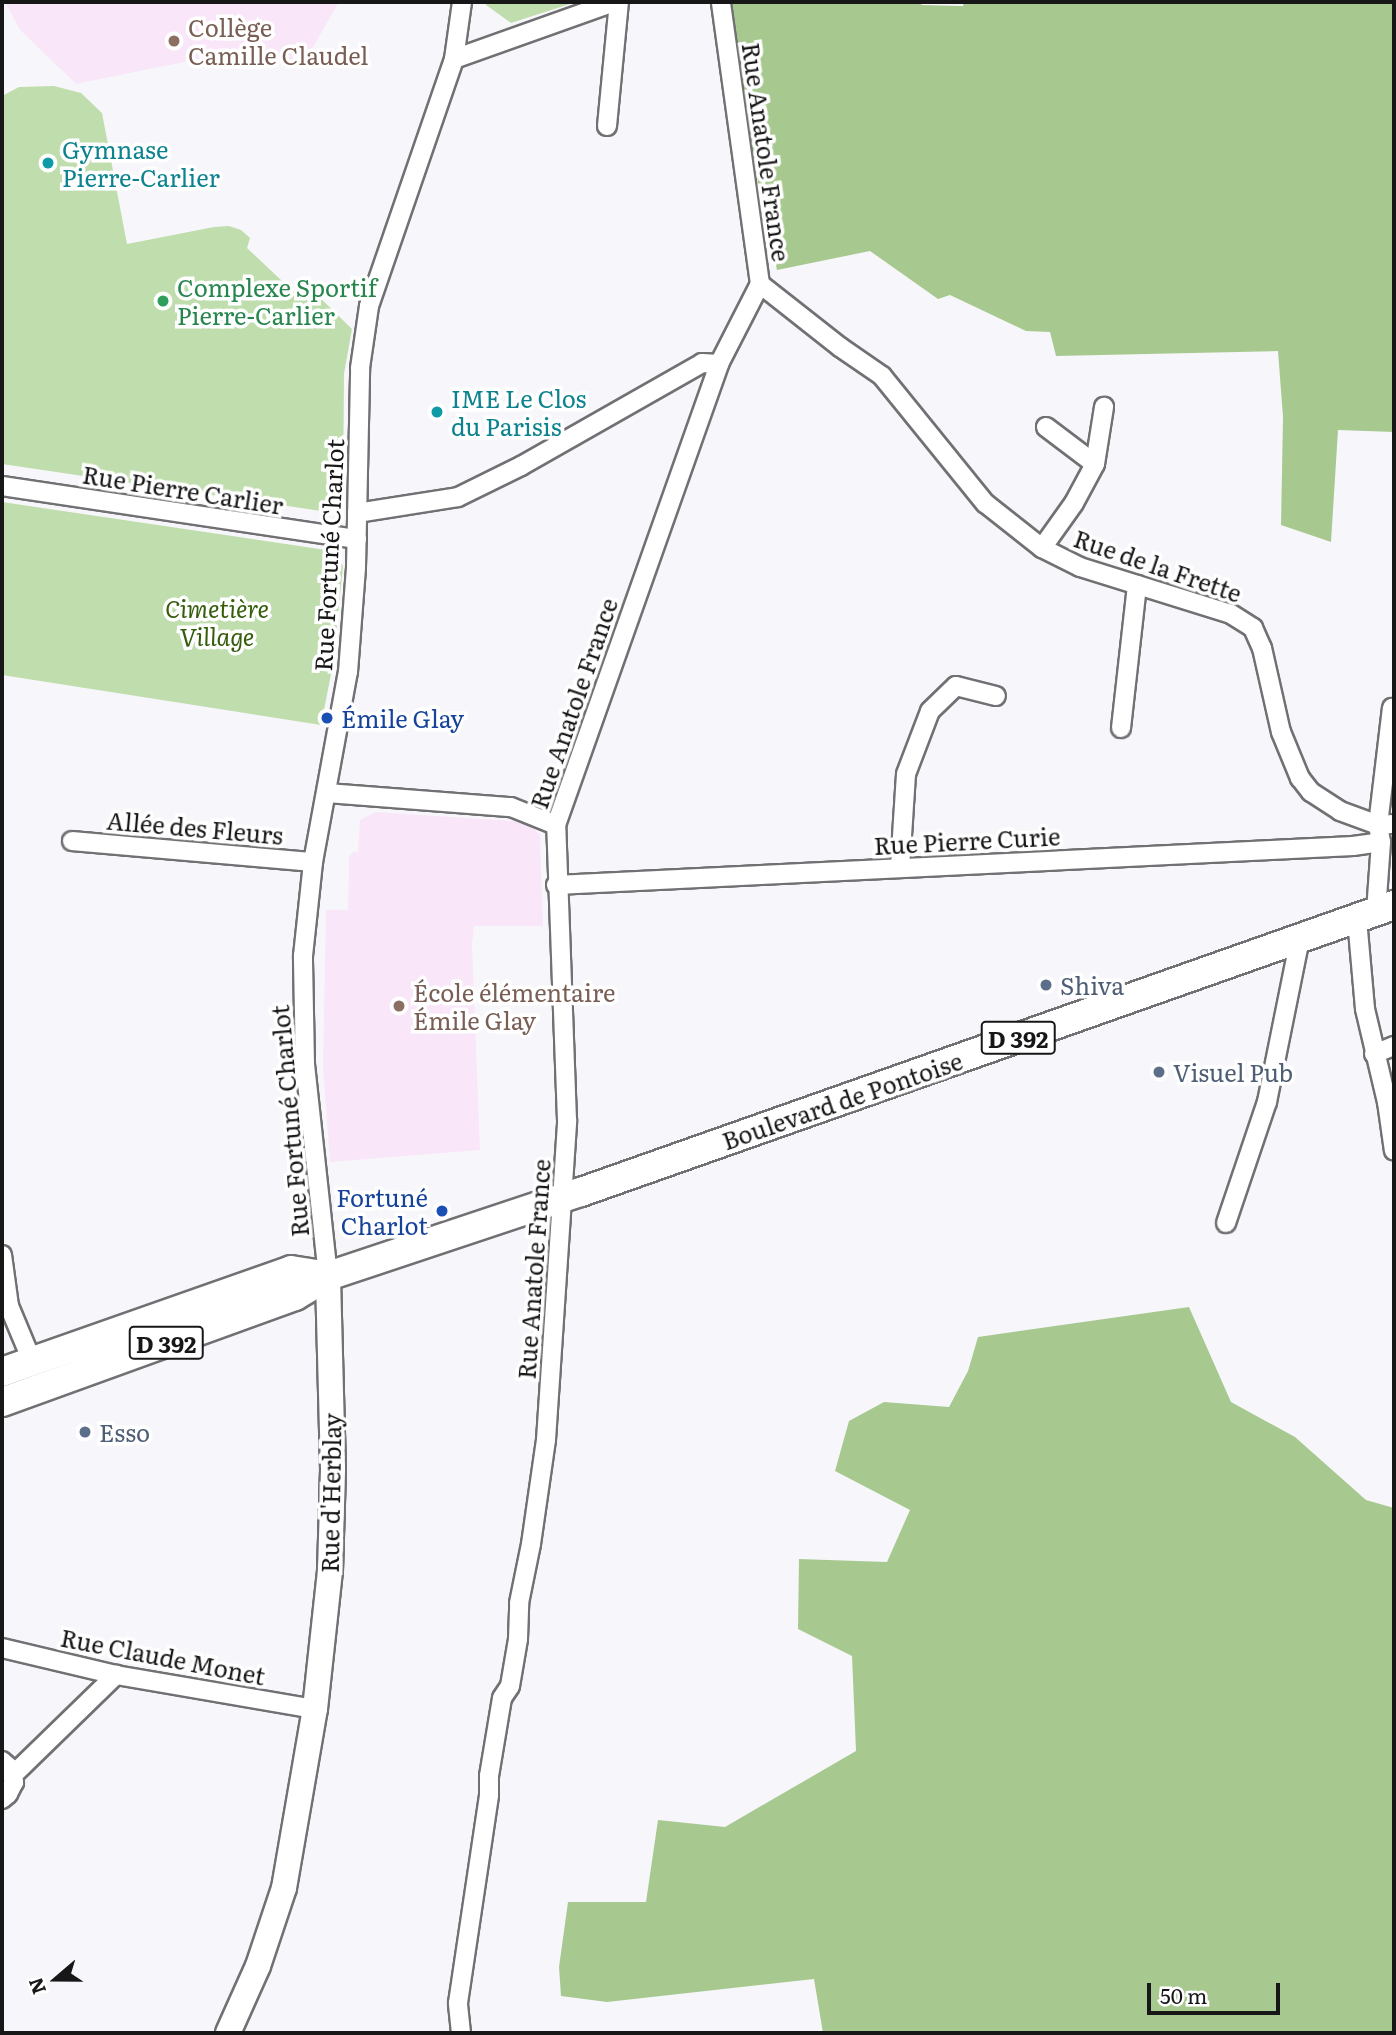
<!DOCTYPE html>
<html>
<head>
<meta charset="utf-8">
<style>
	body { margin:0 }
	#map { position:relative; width:1396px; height:2035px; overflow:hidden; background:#f7f7fb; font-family:Literata,serif }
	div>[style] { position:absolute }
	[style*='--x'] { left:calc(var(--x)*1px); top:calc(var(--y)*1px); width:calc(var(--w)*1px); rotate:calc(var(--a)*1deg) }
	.education>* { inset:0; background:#f9e7f9 }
	.green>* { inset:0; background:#c0ddad }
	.forest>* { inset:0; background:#a7c990 }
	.roads { filter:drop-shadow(2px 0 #717174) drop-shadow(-2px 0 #717174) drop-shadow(0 2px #717174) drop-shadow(0 -2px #717174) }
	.minor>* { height:18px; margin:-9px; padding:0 9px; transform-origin:9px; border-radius:9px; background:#fff }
	.secondary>* { height:24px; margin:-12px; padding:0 12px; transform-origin:12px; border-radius:12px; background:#fff }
	.primary>* { height:28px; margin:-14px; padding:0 14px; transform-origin:14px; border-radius:14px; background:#fff }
	.dots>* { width:19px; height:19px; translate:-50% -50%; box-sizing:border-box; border:4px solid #fff; border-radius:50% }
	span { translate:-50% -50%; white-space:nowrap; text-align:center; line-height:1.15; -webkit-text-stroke:7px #fff; paint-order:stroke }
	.shield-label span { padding:2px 5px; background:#fff; border:2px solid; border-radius:5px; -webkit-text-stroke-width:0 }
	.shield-label { font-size:23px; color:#171718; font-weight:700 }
	.education-label { font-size:24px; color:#785e54 }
	.left { translate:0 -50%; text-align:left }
	.culture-label { font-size:24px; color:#0d838f }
	.street-label { font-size:24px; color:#171718 }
	.leisure-label { font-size:24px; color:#27864d }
	.park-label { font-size:24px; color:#355d0b; font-style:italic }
	.transit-label { font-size:24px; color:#164399 }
	.right { translate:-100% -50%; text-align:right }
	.service-label { font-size:24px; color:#4e5e75 }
	.frame { position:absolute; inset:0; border:4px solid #171718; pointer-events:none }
	.north { position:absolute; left:21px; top:1944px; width:70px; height:70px; -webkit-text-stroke:5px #fff; paint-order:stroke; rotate:250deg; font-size:19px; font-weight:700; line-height:28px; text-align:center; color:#171718 }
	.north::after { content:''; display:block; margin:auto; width:24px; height:32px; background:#171718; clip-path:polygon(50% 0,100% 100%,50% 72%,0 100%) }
	.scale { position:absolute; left:1147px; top:1983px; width:133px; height:32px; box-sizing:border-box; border:4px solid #171718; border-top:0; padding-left:9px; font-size:21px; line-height:24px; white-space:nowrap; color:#171718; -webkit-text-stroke:5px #fff; paint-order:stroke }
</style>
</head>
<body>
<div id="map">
	<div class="education">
		<div style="clip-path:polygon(5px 2px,339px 2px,304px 63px,228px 53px,76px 84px,20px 30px)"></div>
		<div style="clip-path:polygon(376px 812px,527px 822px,540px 835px,543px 926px,474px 926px,472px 944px,480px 1150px,330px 1162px,323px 1068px,326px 910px,348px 910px,349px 857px,353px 852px,358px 852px,360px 820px)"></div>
	</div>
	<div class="green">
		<div style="clip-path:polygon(486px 2px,576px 2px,511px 23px,486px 5px)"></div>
		<div style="clip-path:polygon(54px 86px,81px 93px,102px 113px,127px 244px,214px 227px,229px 226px,241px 230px,250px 238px,247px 248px,300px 298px,310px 288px,352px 329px,344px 374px,343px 499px,328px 512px,2px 464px,2px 96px,19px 87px)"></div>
		<div style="clip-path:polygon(2px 502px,333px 551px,343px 566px,333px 664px,321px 725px,2px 675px)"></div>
	</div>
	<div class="forest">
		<div style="clip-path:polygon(729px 2px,919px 2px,922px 5px,963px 6px,964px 2px,1394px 2px,1394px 432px,1338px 430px,1331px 542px,1281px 525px,1283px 417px,1278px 351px,1056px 356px,1050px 332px,1026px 331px,950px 295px,938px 299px,870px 251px,777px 270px,759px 189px)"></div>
		<div style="clip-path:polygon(1189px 1307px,1231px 1402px,1295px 1437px,1366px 1500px,1394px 1508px,1394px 2033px,823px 2033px,814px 1979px,607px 2002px,561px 1996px,559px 1967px,568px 1902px,646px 1902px,658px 1820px,725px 1827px,856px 1751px,852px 1656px,798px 1629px,799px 1559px,887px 1562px,910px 1510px,835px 1471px,849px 1421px,884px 1402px,949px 1407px,968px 1371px,978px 1337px)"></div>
	</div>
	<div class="roads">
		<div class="minor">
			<div style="--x:454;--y:59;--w:170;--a:-19.6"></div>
			<div style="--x:607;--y:126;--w:125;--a:-84.5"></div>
			<div style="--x:760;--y:284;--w:102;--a:38.2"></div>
			<div style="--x:840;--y:347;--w:51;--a:34.6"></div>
			<div style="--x:882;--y:376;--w:164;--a:51"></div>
			<div style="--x:985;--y:503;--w:73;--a:38.3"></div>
			<div style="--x:1042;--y:548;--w:42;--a:26.6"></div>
			<div style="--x:1080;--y:567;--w:158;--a:17.3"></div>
			<div style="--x:1231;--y:614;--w:26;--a:32"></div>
			<div style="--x:1253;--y:628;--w:22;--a:66"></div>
			<div style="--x:1262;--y:648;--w:86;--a:77.3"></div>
			<div style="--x:1281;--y:732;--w:50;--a:67.6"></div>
			<div style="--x:1300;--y:778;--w:18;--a:52"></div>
			<div style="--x:1311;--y:792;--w:35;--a:33"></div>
			<div style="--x:1340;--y:811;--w:40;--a:20.2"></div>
			<div style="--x:1378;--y:825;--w:16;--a:-4"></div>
			<div style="--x:1046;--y:427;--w:61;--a:37.1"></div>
			<div style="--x:2;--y:486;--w:359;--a:8.5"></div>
			<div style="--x:357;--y:513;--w:102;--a:-9"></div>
			<div style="--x:458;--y:497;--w:70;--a:-26.2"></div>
			<div style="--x:521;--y:466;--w:208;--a:-29.6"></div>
			<div style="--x:702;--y:363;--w:17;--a:3"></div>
			<div style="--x:1042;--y:548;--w:55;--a:-54.6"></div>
			<div style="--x:1074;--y:503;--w:44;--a:-61.7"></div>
			<div style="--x:1095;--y:464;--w:58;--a:-81"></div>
			<div style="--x:1121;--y:728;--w:144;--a:-83.6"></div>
			<div style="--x:327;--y:793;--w:185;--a:4.4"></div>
			<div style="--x:511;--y:807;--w:48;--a:21.8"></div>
			<div style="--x:72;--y:841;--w:242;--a:5"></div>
			<div style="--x:900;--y:867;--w:93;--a:-86.3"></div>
			<div style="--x:906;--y:774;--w:67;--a:-69.1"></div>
			<div style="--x:930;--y:711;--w:36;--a:-44"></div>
			<div style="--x:956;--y:686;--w:41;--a:14"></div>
			<div style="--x:556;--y:885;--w:798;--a:-2.8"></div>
			<div style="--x:1353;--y:846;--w:28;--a:-8"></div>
			<div style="--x:1376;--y:912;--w:70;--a:-85.9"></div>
			<div style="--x:1381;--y:842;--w:17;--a:-100"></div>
			<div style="--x:1378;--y:825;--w:118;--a:-83.2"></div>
			<div style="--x:1357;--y:919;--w:90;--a:84.9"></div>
			<div style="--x:1365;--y:1009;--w:96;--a:76.7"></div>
			<div style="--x:1387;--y:1102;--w:49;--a:81.9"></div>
			<div style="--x:1374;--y:1054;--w:22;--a:-22"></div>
			<div style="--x:1226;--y:1223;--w:128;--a:-71.3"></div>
			<div style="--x:1267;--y:1102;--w:167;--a:-78.6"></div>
			<div style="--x:2;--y:1255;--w:51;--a:82.2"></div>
			<div style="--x:9;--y:1306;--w:60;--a:67.3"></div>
			<div style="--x:328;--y:1276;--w:212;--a:-96.2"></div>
			<div style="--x:305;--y:1065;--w:109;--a:-91.1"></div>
			<div style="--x:303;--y:956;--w:95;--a:-83.9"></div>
			<div style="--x:313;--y:862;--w:193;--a:-79.6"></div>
			<div style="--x:348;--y:672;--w:105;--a:-85.6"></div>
			<div style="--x:356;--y:567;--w:199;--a:-88.8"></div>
			<div style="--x:360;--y:368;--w:63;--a:-81.7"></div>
			<div style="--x:369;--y:306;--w:261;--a:-71"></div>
			<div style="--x:454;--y:59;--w:58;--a:-82"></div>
			<div style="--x:2;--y:1648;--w:117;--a:13.3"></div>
			<div style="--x:116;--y:1675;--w:202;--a:9.7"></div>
			<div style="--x:2;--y:1761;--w:11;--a:41"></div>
			<div style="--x:10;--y:1768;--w:15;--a:74"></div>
			<div style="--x:14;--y:1782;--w:13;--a:117"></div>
			<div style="--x:8;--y:1794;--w:8;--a:140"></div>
			<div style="--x:13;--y:1775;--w:144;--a:-44.2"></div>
			<div style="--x:461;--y:2033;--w:30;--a:-96"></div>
			<div style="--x:458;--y:2003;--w:210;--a:-81.5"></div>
			<div style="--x:489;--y:1795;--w:19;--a:-90"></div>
			<div style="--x:489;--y:1776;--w:79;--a:-80.5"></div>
			<div style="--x:502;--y:1698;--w:14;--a:-56"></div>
			<div style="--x:510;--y:1686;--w:48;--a:-80.3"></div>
			<div style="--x:518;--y:1639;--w:36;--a:-88"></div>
			<div style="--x:519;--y:1603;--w:60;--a:-78.5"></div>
			<div style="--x:531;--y:1544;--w:105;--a:-81.8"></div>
			<div style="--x:546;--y:1440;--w:321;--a:-86.2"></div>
			<div style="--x:567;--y:1120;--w:295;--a:-92.1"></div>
			<div style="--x:556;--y:825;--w:489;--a:-70.5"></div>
			<div style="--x:719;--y:364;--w:90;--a:-62.9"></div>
			<div style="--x:760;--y:284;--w:285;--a:-97.9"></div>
		</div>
		<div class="secondary">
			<div style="--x:228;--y:2033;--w:73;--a:-65.9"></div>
			<div style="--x:258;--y:1966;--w:82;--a:-71.6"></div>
			<div style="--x:284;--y:1888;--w:182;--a:-80.2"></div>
			<div style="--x:315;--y:1709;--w:139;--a:-83.8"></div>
			<div style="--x:330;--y:1571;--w:102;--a:-88.3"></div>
			<div style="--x:333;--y:1469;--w:193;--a:-91.5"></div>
		</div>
		<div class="primary">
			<div style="--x:2;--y:1372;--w:306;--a:-19.4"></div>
			<div style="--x:291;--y:1270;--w:37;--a:9"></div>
			<div style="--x:2;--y:1402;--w:312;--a:-19.9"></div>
			<div style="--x:295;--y:1296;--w:39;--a:-31"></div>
			<div style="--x:328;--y:1276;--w:267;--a:-18.4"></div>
			<div style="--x:581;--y:1192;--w:862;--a:-19.44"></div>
		</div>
	</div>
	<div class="dots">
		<div style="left:174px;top:41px;background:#8d6e63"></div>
		<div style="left:48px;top:163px;background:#0f9aa8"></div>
		<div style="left:163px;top:301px;background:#2e9e5b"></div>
		<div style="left:437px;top:412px;background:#0f9aa8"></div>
		<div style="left:327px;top:718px;background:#1a4fb4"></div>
		<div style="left:1046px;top:985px;background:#5c6f8a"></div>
		<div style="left:399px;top:1006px;background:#8d6e63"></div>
		<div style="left:1159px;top:1072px;background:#5c6f8a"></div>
		<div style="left:442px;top:1211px;background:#1a4fb4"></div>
		<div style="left:85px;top:1432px;background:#5c6f8a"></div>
	</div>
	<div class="shield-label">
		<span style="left:1018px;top:1038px">D 392</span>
		<span style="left:166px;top:1343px">D 392</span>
	</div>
	<div class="education-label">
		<span class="left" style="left:188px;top:41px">Collège<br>Camille Claudel</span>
		<span class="left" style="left:413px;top:1006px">École élémentaire<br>Émile Glay</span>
	</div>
	<div class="culture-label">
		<span class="left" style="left:62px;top:163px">Gymnase<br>Pierre-Carlier</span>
		<span class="left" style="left:451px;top:412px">IME Le Clos<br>du Parisis</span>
	</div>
	<div class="street-label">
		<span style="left:767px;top:152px;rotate:82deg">Rue Anatole France</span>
		<span style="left:183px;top:489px;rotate:9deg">Rue Pierre Carlier</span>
		<span style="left:328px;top:555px;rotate:-87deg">Rue Fortuné Charlot</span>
		<span style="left:1158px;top:565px;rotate:19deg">Rue de la Frette</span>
		<span style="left:573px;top:703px;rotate:-71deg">Rue Anatole France</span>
		<span style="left:195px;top:827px;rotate:5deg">Allée des Fleurs</span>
		<span style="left:967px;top:840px;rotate:-3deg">Rue Pierre Curie</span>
		<span style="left:842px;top:1100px;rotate:-19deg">Boulevard de Pontoise</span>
		<span style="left:289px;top:1121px;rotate:-95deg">Rue Fortuné Charlot</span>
		<span style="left:533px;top:1269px;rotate:-86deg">Rue Anatole France</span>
		<span style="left:330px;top:1493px;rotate:-89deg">Rue d'Herblay</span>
		<span style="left:163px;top:1656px;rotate:11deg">Rue Claude Monet</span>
	</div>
	<div class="leisure-label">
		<span class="left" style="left:177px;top:301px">Complexe Sportif<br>Pierre-Carlier</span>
	</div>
	<div class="park-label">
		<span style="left:217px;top:622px">Cimetière<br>Village</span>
	</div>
	<div class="transit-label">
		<span class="left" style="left:341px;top:718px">Émile Glay</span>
		<span class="right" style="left:428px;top:1211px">Fortuné<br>Charlot</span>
	</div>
	<div class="service-label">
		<span class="left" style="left:1060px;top:985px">Shiva</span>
		<span class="left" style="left:1173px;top:1072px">Visuel Pub</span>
		<span class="left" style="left:99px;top:1432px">Esso</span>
	</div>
	<div class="frame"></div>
	<div class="north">N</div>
	<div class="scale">50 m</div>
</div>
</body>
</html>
